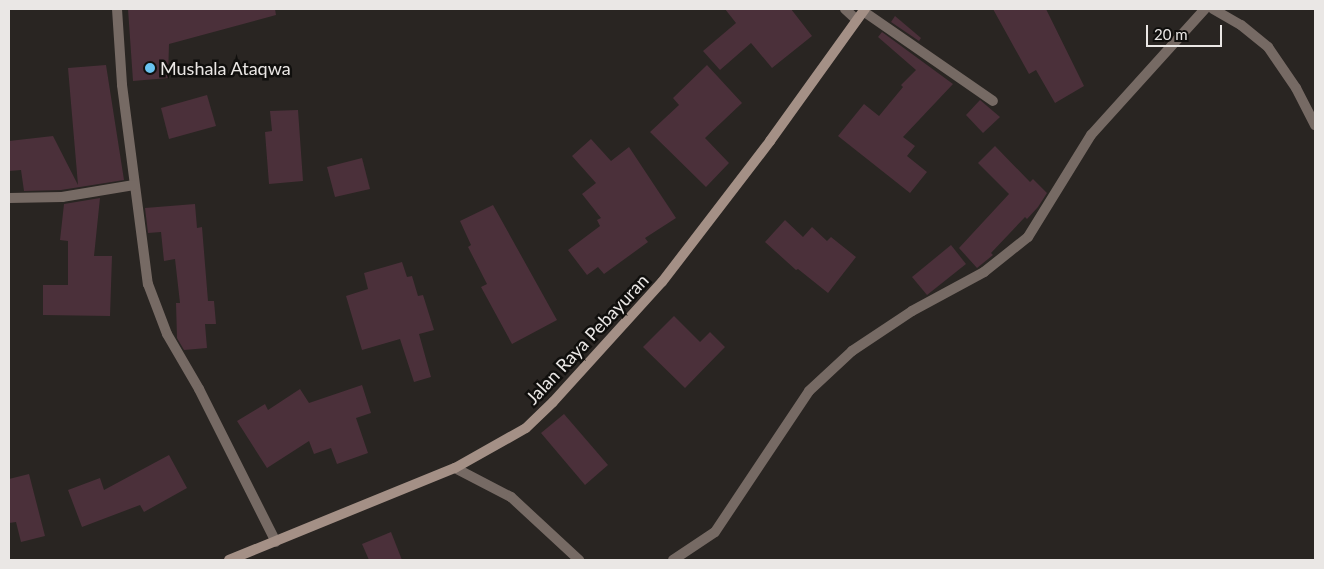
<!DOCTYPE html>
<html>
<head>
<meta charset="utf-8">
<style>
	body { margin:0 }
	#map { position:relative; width:1324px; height:569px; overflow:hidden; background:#292522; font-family:Lato,sans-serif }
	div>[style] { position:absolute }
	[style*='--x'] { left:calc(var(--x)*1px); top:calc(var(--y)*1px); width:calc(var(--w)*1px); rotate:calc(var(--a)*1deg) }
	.building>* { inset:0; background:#4b303a }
	.street>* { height:10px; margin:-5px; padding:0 5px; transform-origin:5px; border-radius:5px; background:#766a64 }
	.secondary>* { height:10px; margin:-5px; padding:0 5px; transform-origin:5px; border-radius:5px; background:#a49086 }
	.dots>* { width:14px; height:14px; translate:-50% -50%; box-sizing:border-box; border:2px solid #100f0d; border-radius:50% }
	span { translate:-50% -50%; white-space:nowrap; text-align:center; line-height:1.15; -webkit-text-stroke:5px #100f0d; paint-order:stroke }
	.poi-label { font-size:18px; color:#eae7e5 }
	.left { translate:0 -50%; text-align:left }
	.street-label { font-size:18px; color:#eae7e5 }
	.frame { position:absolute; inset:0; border:10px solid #eae7e5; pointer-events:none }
	.scale { position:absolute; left:1146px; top:25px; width:76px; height:22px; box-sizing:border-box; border:2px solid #eae7e5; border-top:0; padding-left:6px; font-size:15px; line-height:18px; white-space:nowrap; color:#eae7e5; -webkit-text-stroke:4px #100f0d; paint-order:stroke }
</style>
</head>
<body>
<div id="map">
	<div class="building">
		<div style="clip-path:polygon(128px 9px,275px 9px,276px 15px,169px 44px,168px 78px,133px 81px)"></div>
		<div style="clip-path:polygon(725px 9px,791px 9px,812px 36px,772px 68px,751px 43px,720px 70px,703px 51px,736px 23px)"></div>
		<div style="clip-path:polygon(993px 9px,1046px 9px,1084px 86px,1055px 103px,1036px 70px,1029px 74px)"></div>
		<div style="clip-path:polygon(895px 16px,921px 38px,919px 41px,891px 22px)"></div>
		<div style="clip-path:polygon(882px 32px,953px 84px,903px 137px,915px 146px,907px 156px,927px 172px,910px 193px,838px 136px,864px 104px,879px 116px,903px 87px,901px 85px,916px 70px,878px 37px)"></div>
		<div style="clip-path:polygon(106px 65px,124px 180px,61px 190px,24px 191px,21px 170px,9px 171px,9px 141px,53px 136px,78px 185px,68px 68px)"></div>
		<div style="clip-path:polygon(707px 65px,742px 103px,705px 138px,729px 163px,706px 187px,650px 132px,679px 105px,673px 98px)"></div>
		<div style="clip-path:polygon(207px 95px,216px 126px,169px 139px,161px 108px)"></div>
		<div style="clip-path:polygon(980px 100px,1000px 117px,983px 133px,966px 115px)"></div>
		<div style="clip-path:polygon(298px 110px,303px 181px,269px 184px,265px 132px,272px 131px,270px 111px)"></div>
		<div style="clip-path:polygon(591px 139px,611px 161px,629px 147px,676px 218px,645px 238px,648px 242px,604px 274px,598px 267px,587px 275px,568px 250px,600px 226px,597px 220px,601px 218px,582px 194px,596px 183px,572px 156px)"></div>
		<div style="clip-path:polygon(995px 146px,1030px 182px,1033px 179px,1047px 193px,1038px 207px,1027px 219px,1025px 217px,991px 253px,993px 255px,977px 268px,959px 248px,1009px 194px,978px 163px)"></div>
		<div style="clip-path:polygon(362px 158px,370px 189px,335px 197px,327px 167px)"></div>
		<div style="clip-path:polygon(100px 198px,94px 256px,112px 256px,110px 316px,43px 315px,43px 285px,68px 285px,68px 241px,60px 240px,64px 204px)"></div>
		<div style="clip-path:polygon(195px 204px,197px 228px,202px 227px,208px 301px,214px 301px,216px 324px,205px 324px,207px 348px,184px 350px,177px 338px,176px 303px,180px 303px,175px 259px,164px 261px,161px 232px,148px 233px,145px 208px)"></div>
		<div style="clip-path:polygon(493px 205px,557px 320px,512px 344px,481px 287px,487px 284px,468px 247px,471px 245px,460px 221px)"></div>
		<div style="clip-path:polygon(785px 220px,803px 237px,812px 227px,827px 241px,831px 237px,856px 257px,828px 293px,798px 269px,796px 270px,765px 242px)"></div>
		<div style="clip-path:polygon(951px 245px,966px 264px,927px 295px,912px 277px)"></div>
		<div style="clip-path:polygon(402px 262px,407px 277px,412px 276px,418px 296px,423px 295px,434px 330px,419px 334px,431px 377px,414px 382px,400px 339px,362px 350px,346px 296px,368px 289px,364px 273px)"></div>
		<div style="clip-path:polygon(674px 316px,700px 342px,710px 332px,725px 347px,685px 388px,643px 347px)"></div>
		<div style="clip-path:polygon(362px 385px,371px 413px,356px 418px,368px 453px,337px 464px,331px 448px,314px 454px,309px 441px,267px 468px,237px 421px,265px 404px,268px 410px,300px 389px,309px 403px)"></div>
		<div style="clip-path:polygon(564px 414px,608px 465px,585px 485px,541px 433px)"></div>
		<div style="clip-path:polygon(169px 455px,187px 488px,144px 512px,140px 505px,82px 527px,68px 490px,100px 478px,104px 490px)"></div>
		<div style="clip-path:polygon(29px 474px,45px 536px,21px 542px,16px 522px,9px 523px,9px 479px)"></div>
		<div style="clip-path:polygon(391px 532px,402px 560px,369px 560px,362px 544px)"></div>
	</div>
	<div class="street">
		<div style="--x:117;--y:9;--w:76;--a:86.2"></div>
		<div style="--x:122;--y:85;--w:201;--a:82.6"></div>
		<div style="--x:148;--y:284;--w:53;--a:69.2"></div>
		<div style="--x:167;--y:334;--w:64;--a:59.8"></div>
		<div style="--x:199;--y:389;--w:171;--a:63.3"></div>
		<div style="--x:845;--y:9;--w:16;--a:43"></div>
		<div style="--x:1213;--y:9;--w:32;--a:30"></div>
		<div style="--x:1241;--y:25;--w:35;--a:39"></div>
		<div style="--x:1268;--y:47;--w:50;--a:55.7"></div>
		<div style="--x:1296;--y:88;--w:42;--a:62.8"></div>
		<div style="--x:863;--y:11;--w:158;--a:34.7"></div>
		<div style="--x:9;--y:198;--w:53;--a:-1.1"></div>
		<div style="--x:62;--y:197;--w:73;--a:-9.5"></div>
		<div style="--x:455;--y:468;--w:63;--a:27.4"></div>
		<div style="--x:511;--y:497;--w:93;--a:42.8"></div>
		<div style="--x:673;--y:560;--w:50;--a:-33.7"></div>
		<div style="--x:715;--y:532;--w:169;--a:-56.3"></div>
		<div style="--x:809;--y:391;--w:59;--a:-42.9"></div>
		<div style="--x:852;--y:351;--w:72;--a:-33.7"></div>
		<div style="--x:912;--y:311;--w:82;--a:-28.4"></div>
		<div style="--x:984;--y:272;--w:56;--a:-38.5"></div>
		<div style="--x:1028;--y:237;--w:120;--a:-58.3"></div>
		<div style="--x:1091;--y:135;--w:170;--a:-47.9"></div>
	</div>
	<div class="secondary">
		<div style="--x:229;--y:560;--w:244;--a:-22.2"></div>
		<div style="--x:455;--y:468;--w:81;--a:-29.4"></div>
		<div style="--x:526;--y:428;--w:37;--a:-44"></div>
		<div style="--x:553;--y:402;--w:162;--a:-47.8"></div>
		<div style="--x:662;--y:282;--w:178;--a:-52.5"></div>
		<div style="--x:770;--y:141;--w:163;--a:-54.3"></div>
	</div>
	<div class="dots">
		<div style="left:150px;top:68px;background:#69c3f1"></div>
	</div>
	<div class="poi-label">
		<span class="left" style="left:160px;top:68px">Mushala Ataqwa</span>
	</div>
	<div class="street-label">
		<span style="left:587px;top:339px;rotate:-47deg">Jalan Raya Pebayuran</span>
	</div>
	<div class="frame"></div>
	<div class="scale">20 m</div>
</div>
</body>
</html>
